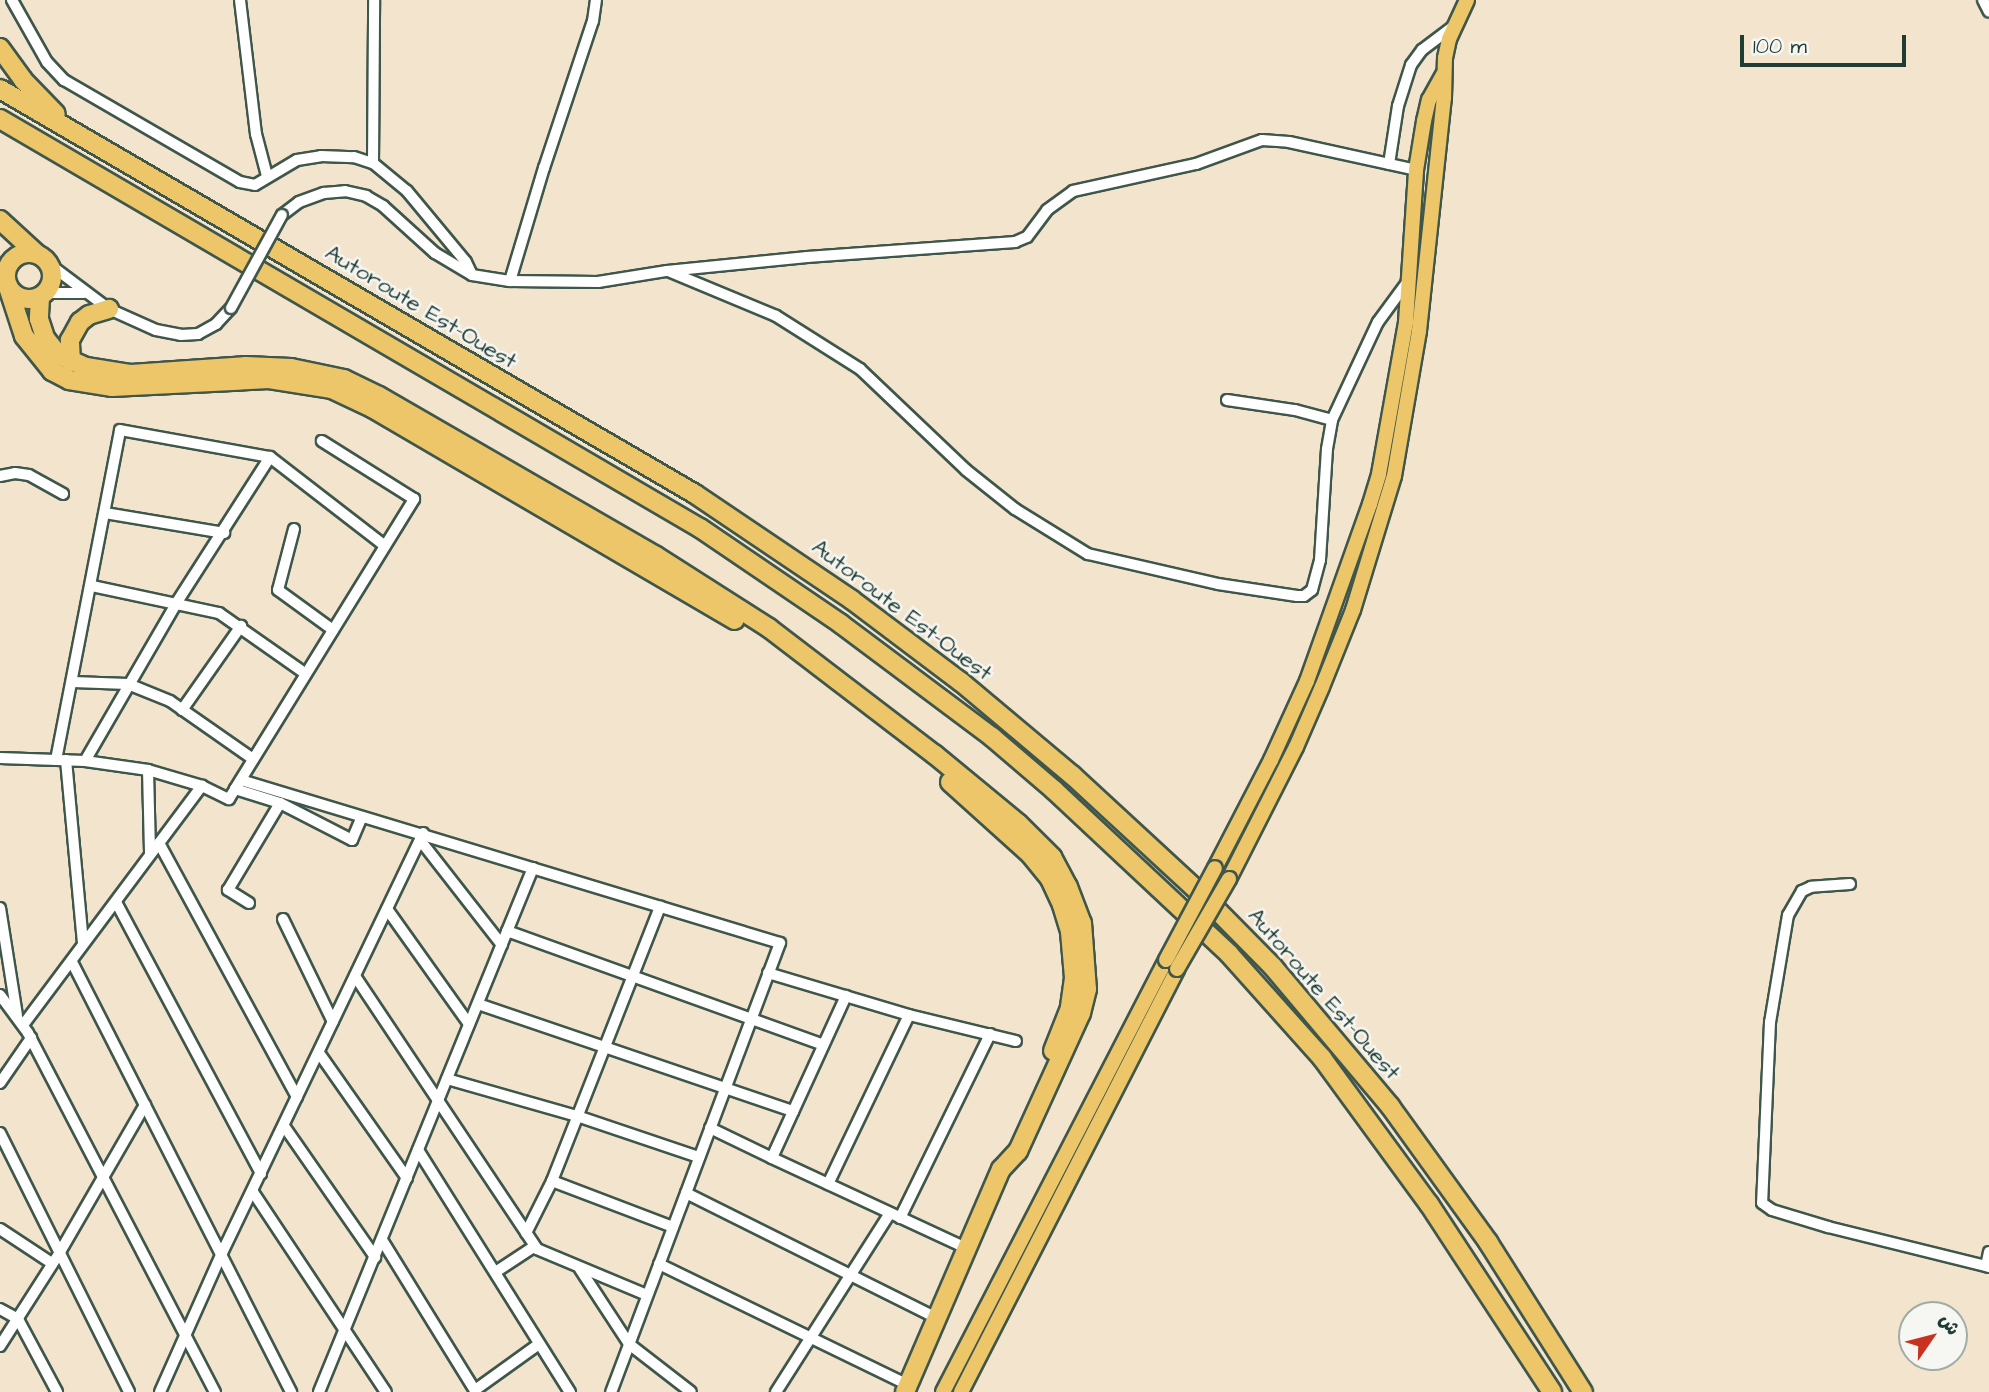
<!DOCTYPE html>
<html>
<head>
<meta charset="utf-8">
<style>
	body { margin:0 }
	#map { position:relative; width:1989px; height:1392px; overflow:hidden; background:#f3e4ce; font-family:"Architects Daughter","Playpen Sans Arabic",sans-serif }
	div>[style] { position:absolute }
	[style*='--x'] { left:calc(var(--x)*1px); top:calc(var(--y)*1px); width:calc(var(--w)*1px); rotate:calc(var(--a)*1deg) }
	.roads { filter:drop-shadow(2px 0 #3f564b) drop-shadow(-2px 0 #3f564b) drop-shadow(0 2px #3f564b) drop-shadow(0 -2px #3f564b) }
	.street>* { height:10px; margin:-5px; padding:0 5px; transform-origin:5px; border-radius:5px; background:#fff }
	.primary>* { height:14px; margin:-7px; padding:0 7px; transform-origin:7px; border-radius:7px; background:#ecc669 }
	.highway>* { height:18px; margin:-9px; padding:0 9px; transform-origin:9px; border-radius:9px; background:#ecc669 }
	.highway>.ring { margin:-9px; padding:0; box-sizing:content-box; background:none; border:18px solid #ecc669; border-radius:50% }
	.bridges { filter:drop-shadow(2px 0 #3f564b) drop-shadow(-2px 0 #3f564b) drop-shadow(0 2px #3f564b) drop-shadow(0 -2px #3f564b) }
	.street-bridge>* { height:10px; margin:-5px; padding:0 5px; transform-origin:5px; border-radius:5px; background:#fff }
	.primary-bridge>* { height:14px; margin:-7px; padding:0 7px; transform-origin:7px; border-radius:7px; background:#ecc669 }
	span { translate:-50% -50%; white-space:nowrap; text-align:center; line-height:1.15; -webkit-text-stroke:5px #f6f6f2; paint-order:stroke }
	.street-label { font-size:23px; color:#1f3d34 }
	.north { position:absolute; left:1898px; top:1301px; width:70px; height:70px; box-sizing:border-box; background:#f6f6f2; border:2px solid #a0aca6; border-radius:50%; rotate:55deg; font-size:19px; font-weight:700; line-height:28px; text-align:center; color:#1f3d34 }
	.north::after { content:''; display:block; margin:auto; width:24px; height:32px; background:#c8321e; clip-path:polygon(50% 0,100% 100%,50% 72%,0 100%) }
	.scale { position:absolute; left:1740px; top:35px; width:166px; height:32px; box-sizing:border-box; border:4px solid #1f3d34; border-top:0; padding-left:9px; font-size:21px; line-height:24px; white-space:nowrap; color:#1f3d34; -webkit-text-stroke:5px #f6f6f2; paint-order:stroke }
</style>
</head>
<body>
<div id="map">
	<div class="roads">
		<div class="street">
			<div style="--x:12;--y:0;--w:71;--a:60.6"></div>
			<div style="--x:47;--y:62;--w:25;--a:47"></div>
			<div style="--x:64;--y:80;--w:203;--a:30.1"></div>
			<div style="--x:240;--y:182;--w:15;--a:11"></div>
			<div style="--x:255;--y:185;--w:49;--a:-30.8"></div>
			<div style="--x:297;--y:160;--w:24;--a:-9"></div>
			<div style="--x:321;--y:156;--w:33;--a:2"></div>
			<div style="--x:354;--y:157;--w:20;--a:18"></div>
			<div style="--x:373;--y:163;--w:44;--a:39.5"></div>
			<div style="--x:407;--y:191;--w:92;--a:50.3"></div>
			<div style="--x:466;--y:262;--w:14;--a:65"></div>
			<div style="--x:240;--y:0;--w:135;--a:83.2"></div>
			<div style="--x:256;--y:134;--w:43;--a:75.3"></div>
			<div style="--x:1983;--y:0;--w:13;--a:63"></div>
			<div style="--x:373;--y:163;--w:163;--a:-89.6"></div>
			<div style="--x:1389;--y:164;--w:59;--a:-81.2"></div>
			<div style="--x:1398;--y:106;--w:43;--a:-72.4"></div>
			<div style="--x:1411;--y:65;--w:19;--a:-54"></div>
			<div style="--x:1422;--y:50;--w:39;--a:-37"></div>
			<div style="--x:282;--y:215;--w:21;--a:-37"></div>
			<div style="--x:299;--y:202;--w:27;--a:-20"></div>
			<div style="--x:324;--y:193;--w:21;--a:-5"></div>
			<div style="--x:345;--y:191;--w:22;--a:13"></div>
			<div style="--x:366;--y:196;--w:20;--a:30"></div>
			<div style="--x:383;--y:206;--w:70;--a:42.1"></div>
			<div style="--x:435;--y:253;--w:43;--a:30.7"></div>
			<div style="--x:472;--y:275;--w:38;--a:9"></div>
			<div style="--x:510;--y:281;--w:88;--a:0.7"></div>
			<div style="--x:598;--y:282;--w:70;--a:-9.1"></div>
			<div style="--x:667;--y:271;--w:141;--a:-5.7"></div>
			<div style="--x:807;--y:257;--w:209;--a:-4.1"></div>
			<div style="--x:1015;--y:242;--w:13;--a:-23"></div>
			<div style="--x:1027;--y:237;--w:34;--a:-53"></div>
			<div style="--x:1047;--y:210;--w:32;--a:-36"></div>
			<div style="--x:1073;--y:191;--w:126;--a:-12.4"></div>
			<div style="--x:1196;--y:164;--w:70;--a:-20"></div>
			<div style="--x:1262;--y:140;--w:27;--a:4"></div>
			<div style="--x:1289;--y:142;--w:130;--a:12.4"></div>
			<div style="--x:49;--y:264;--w:75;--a:36.9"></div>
			<div style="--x:109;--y:309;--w:51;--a:24.1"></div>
			<div style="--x:156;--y:330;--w:25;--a:11"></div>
			<div style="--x:181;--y:335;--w:17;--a:-3"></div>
			<div style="--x:198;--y:334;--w:21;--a:-29"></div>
			<div style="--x:216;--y:324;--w:22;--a:-47"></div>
			<div style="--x:668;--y:271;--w:117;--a:22.6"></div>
			<div style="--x:776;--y:316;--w:99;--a:32.2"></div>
			<div style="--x:860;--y:369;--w:146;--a:43.6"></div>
			<div style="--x:966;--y:470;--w:63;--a:38.5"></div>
			<div style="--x:1015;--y:509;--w:86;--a:31.7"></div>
			<div style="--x:1088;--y:554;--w:133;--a:13"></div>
			<div style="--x:1218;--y:584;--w:80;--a:8.6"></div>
			<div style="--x:1297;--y:596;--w:7;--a:0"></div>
			<div style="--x:1304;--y:596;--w:10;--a:-37"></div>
			<div style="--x:1312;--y:590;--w:31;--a:-75"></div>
			<div style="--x:1320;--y:560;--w:111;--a:-86.4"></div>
			<div style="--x:1327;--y:449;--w:29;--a:-80"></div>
			<div style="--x:1332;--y:420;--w:108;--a:-64.9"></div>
			<div style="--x:1378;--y:322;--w:51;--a:-53.8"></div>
			<div style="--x:510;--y:281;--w:118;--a:-73.3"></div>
			<div style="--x:544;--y:168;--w:155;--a:-71.6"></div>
			<div style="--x:593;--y:21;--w:21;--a:-82"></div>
			<div style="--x:46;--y:293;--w:38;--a:0"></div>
			<div style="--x:1227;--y:400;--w:69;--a:8.4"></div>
			<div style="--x:1295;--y:410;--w:38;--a:15"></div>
			<div style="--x:0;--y:476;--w:15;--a:-11"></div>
			<div style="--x:15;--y:473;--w:14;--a:8"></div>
			<div style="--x:29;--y:475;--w:39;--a:29"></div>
			<div style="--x:105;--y:513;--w:121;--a:9.5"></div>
			<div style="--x:294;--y:529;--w:63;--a:104.7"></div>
			<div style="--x:278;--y:590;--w:68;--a:36"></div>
			<div style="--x:92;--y:586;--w:130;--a:12"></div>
			<div style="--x:219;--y:613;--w:106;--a:35"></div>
			<div style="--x:73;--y:682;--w:55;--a:2.1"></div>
			<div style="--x:128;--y:684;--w:45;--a:22"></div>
			<div style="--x:170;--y:701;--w:101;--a:34.9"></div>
			<div style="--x:182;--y:710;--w:103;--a:-54.9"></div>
			<div style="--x:0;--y:758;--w:85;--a:2"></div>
			<div style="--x:85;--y:761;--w:64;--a:8.1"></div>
			<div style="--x:148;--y:770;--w:56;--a:16.5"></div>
			<div style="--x:202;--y:786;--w:30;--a:26"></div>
			<div style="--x:229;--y:799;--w:12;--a:-59"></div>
			<div style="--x:235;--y:789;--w:47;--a:17.3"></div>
			<div style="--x:280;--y:803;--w:81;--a:27.2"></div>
			<div style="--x:352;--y:840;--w:25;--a:-67"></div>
			<div style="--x:56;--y:760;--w:336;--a:-79"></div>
			<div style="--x:120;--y:430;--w:152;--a:10.2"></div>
			<div style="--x:270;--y:457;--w:145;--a:37.7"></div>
			<div style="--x:66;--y:760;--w:184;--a:84.7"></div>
			<div style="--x:85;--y:761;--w:184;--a:-59.9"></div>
			<div style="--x:177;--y:602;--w:172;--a:-57.3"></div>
			<div style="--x:148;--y:770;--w:83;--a:88.6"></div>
			<div style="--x:241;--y:780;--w:563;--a:16.83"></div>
			<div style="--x:780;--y:943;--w:480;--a:110.6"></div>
			<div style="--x:235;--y:789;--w:341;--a:-58.3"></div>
			<div style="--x:414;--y:499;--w:109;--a:-147.8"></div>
			<div style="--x:420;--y:840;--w:133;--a:52"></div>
			<div style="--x:159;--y:843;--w:289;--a:61.5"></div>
			<div style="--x:1850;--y:884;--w:39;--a:176"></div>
			<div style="--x:1811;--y:887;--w:10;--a:156"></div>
			<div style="--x:1802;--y:891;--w:28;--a:120"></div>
			<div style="--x:1788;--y:915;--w:109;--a:99.5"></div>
			<div style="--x:1770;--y:1022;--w:181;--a:92.5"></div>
			<div style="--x:1762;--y:1203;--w:12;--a:35"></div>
			<div style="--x:1772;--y:1210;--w:59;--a:16.9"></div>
			<div style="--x:1828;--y:1227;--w:163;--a:13.9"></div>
			<div style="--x:116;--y:902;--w:308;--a:61.9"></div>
			<div style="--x:249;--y:903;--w:25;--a:-148"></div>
			<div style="--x:228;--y:890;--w:101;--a:-59.1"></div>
			<div style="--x:0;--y:908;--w:108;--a:81"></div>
			<div style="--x:387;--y:909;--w:141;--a:54.5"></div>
			<div style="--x:283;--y:919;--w:114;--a:64.1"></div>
			<div style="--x:507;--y:931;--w:336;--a:19.8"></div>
			<div style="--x:72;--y:962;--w:483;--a:63"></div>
			<div style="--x:768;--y:973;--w:147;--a:16.6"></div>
			<div style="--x:909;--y:1015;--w:110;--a:13.7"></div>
			<div style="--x:355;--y:976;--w:328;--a:56.3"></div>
			<div style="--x:537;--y:1249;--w:119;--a:22.7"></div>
			<div style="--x:0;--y:995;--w:47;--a:53.6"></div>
			<div style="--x:28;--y:1033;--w:405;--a:62.5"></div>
			<div style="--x:846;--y:996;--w:178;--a:114.6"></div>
			<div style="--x:772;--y:1158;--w:216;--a:24.9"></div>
			<div style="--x:478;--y:1004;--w:333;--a:18.8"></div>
			<div style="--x:23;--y:1025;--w:299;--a:-53.2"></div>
			<div style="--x:319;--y:1053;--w:153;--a:54.9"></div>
			<div style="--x:447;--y:1079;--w:135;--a:15.9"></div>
			<div style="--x:577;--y:1116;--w:129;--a:18.6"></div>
			<div style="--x:0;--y:1083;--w:55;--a:-55.4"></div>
			<div style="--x:284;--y:1126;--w:160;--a:55.2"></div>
			<div style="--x:710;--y:1128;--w:69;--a:25.8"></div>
			<div style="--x:0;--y:1133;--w:289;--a:63.5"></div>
			<div style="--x:418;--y:1150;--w:286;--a:57.9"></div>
			<div style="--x:552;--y:1181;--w:129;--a:20.8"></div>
			<div style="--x:828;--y:1184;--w:187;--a:-64.4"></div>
			<div style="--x:253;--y:1192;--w:240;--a:56.4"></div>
			<div style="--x:686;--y:1193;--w:280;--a:26.5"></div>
			<div style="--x:900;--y:1218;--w:205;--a:-63.9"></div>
			<div style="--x:0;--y:1229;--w:60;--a:33.4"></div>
			<div style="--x:526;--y:1233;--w:58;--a:-63.4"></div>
			<div style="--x:552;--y:1181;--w:295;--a:-68.5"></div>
			<div style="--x:382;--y:1240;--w:179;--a:58.3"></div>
			<div style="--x:1989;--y:1252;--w:14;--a:102"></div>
			<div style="--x:1986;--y:1266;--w:3;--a:18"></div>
			<div style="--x:659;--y:1264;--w:277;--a:25.9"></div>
			<div style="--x:580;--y:1269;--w:90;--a:56.8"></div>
			<div style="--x:629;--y:1344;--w:78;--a:37.7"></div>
			<div style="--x:497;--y:1271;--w:45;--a:-33.3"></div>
			<div style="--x:0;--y:1309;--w:21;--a:29"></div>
			<div style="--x:18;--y:1319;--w:83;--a:61.9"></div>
			<div style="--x:0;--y:1346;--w:112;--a:-57.4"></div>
			<div style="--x:60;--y:1252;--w:170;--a:-60"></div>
			<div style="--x:475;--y:1390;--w:79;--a:-35.7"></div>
			<div style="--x:160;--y:1392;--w:150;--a:-66"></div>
			<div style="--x:221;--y:1255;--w:468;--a:-64.4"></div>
			<div style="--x:319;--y:1392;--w:566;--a:-67.79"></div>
			<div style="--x:776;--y:1392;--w:212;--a:-57.5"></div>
		</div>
		<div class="primary">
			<div style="--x:1215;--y:868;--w:122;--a:-62.6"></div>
			<div style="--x:1271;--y:760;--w:87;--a:-65.5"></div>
			<div style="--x:1307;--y:681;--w:188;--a:-70.4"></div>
			<div style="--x:1370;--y:504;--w:31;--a:-73"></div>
			<div style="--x:1379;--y:474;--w:154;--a:-79.9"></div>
			<div style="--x:1406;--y:322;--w:152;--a:-86.2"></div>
			<div style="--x:1416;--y:170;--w:50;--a:-80.7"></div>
			<div style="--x:1424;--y:121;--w:22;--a:-77"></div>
			<div style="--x:1429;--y:100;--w:29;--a:-61"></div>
			<div style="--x:1229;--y:879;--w:148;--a:-63.1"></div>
			<div style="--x:1296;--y:747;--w:65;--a:-66.6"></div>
			<div style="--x:1322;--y:687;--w:83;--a:-68.1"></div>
			<div style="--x:1353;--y:610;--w:140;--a:-73"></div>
			<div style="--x:1394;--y:476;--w:147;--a:-80.2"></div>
			<div style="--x:1419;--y:331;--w:234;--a:-83.9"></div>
			<div style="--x:1444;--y:98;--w:40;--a:-88.6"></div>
			<div style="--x:1445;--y:58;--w:19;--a:-78"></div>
			<div style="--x:1449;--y:39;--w:43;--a:-65.2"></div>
			<div style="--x:943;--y:1392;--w:486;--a:-62.7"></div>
			<div style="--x:961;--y:1392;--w:475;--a:-62.9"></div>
		</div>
		<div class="highway">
			<div style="--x:0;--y:48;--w:39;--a:54"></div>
			<div style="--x:23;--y:80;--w:47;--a:45.9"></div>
			<div style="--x:0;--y:89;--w:804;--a:30.23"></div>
			<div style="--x:695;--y:494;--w:189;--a:34"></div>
			<div style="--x:852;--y:600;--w:136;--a:37"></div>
			<div style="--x:961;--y:682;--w:145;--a:40"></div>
			<div style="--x:1072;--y:775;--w:180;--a:42.7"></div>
			<div style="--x:1204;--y:897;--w:98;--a:45.4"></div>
			<div style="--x:1273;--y:967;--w:182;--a:49.9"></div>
			<div style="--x:1390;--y:1106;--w:168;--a:54.2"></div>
			<div style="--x:1488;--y:1242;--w:178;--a:57.7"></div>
			<div style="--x:0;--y:119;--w:811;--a:30.3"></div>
			<div style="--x:700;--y:528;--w:171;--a:34.2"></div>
			<div style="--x:841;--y:624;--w:189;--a:36.8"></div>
			<div style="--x:992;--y:737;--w:82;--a:40.5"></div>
			<div style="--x:1054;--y:790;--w:240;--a:43.1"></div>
			<div style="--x:1229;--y:954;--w:140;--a:48.2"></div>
			<div style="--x:1322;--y:1058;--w:181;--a:53.8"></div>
			<div style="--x:1429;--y:1204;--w:225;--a:56.8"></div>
			<div style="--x:0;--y:220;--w:50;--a:42.6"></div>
			<div class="ring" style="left:6px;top:253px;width:28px;height:28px"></div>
			<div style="--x:7;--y:284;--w:55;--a:71.9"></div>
			<div style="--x:24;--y:336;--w:45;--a:51.3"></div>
			<div style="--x:52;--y:371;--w:19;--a:28"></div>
			<div style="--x:69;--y:380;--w:44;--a:9.2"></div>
			<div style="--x:112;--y:387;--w:157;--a:-2.9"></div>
			<div style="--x:269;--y:379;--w:64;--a:9"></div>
			<div style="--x:332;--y:389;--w:44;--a:25.4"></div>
			<div style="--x:372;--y:408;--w:420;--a:30.3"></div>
			<div style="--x:40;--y:297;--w:22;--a:93"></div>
			<div style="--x:39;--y:319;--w:20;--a:72"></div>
			<div style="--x:45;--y:338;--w:22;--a:51"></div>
			<div style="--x:59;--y:355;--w:30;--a:24"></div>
			<div style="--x:86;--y:367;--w:46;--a:8.8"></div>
			<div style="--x:131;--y:374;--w:115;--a:-4"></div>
			<div style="--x:246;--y:366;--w:45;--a:2.5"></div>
			<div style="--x:291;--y:368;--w:54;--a:11.7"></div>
			<div style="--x:344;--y:379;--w:39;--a:26"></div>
			<div style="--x:379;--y:396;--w:320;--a:30"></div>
			<div style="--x:656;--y:556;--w:134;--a:32.5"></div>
			<div style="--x:769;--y:628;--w:208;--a:37.4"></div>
			<div style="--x:934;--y:754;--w:110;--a:39.5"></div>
			<div style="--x:1019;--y:824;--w:47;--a:45"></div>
			<div style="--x:1052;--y:857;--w:34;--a:62"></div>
			<div style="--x:1068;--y:887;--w:39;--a:69"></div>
			<div style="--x:1082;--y:923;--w:66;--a:85.7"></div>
			<div style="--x:1087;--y:989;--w:25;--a:104"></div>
			<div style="--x:1081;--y:1013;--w:152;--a:114.5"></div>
			<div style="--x:1018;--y:1151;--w:25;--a:133"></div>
			<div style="--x:1001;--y:1169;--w:243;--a:113.3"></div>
			<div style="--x:71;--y:362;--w:22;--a:-93"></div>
			<div style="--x:70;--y:340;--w:21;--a:-61"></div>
			<div style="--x:80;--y:322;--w:11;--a:-38"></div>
			<div style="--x:89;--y:315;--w:21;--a:-17"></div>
			<div style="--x:950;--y:782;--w:108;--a:42"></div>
			<div style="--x:1030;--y:854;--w:32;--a:51"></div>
			<div style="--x:1050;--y:879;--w:29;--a:65"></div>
			<div style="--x:1062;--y:905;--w:28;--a:73"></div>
			<div style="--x:1070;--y:932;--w:46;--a:85"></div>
			<div style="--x:1074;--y:978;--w:30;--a:98"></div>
			<div style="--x:1070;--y:1008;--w:46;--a:111.6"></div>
		</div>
	</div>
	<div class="bridges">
		<div class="street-bridge">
			<div style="--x:231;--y:308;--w:106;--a:-61.3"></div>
		</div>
		<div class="primary-bridge">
			<div style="--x:1166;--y:960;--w:104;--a:-62"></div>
			<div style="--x:1177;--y:969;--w:104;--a:-60"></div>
		</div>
	</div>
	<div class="street-label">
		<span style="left:421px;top:307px;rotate:31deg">Autoroute Est-Ouest</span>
		<span style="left:902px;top:610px;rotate:37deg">Autoroute Est-Ouest</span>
		<span style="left:1324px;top:994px;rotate:49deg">Autoroute Est-Ouest</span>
	</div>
	<div class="north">ش</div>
	<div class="scale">100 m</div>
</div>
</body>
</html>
